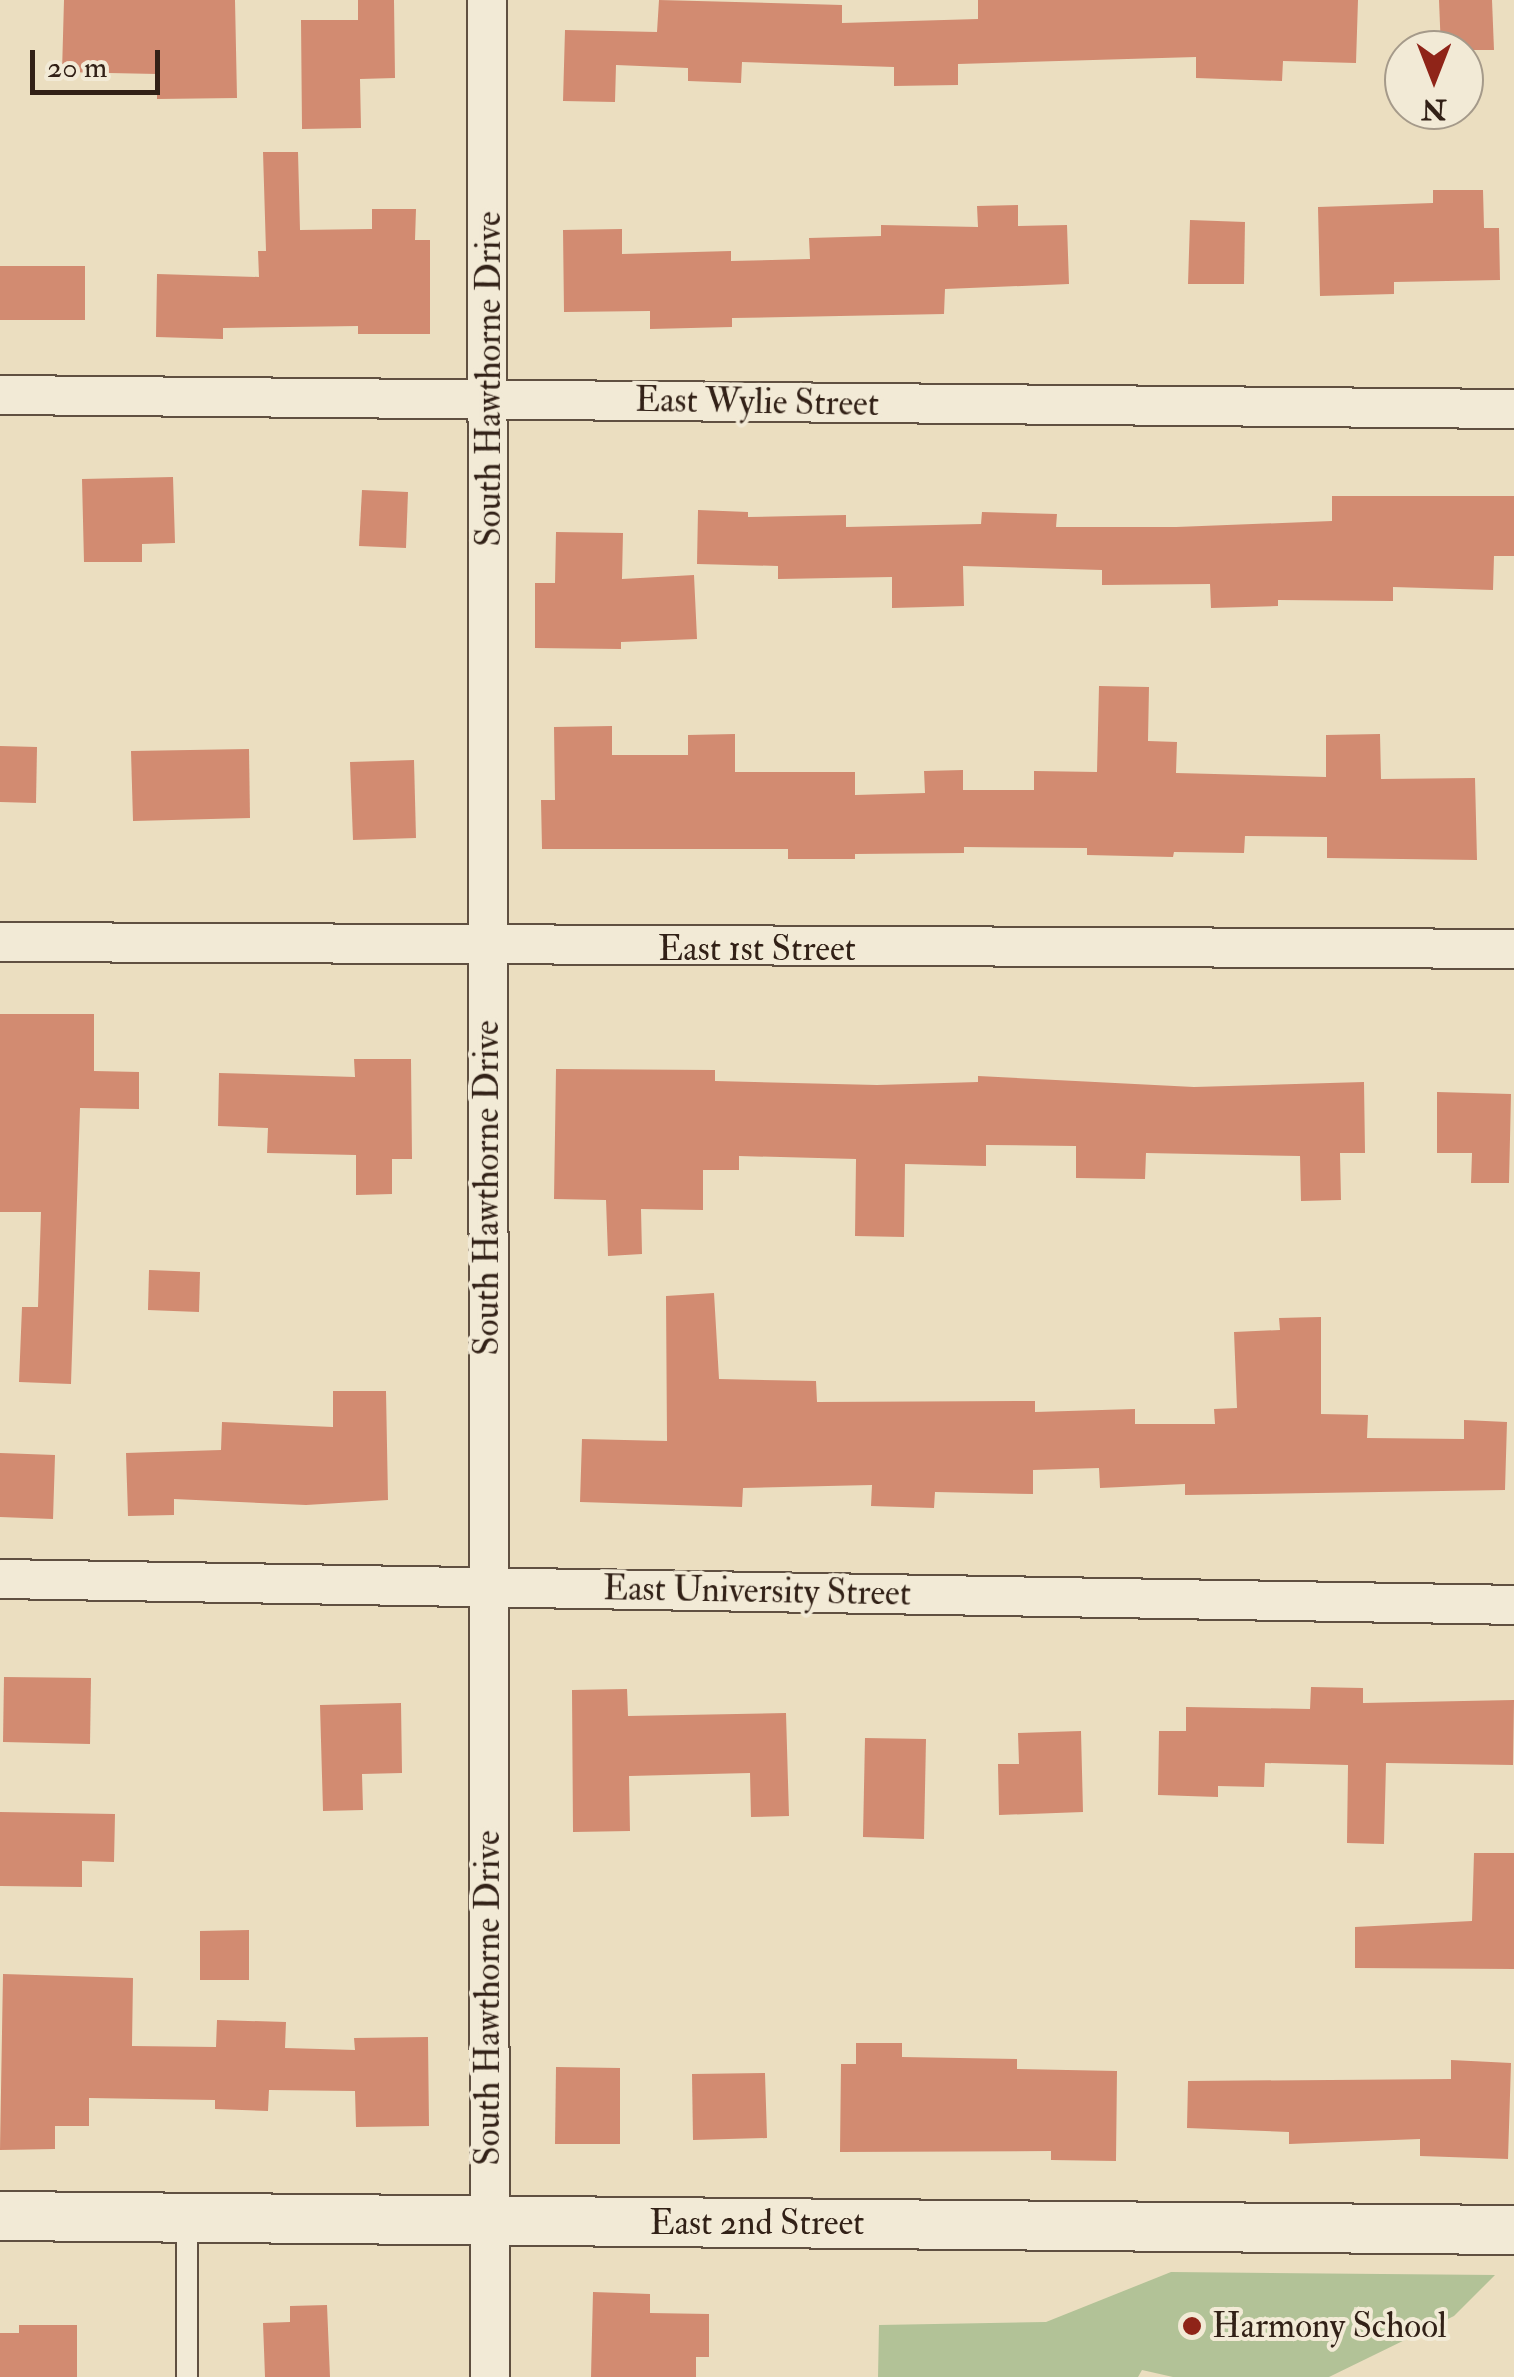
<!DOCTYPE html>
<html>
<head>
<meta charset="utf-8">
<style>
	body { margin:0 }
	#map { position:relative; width:1514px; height:2377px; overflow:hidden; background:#ebdec0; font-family:"IM FELL Double Pica",serif }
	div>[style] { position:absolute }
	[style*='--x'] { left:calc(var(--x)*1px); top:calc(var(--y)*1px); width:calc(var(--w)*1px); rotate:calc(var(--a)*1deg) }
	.green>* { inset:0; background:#b2c297 }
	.building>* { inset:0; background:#d28b71 }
	.roads { filter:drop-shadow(2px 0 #605041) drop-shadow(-2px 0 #605041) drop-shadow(0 2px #605041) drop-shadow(0 -2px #605041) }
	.service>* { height:20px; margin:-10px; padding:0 10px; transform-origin:10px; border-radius:10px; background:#f2ead6 }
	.minor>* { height:38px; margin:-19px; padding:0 19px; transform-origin:19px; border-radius:19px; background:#f2ead6 }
	.tertiary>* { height:48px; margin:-24px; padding:0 24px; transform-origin:24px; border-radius:24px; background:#f2ead6 }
	.dots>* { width:28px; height:28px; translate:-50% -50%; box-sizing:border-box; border:5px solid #f2ead6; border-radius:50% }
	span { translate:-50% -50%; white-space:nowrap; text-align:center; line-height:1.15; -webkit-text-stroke:8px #f2ead6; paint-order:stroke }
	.street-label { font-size:35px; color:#322117 }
	.poi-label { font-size:35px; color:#322117 }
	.left { translate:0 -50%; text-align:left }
	.north { position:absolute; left:1384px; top:30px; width:100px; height:100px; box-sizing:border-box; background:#f2ead6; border:2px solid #a59a8a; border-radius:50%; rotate:180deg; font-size:28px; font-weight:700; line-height:40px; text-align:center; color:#322117 }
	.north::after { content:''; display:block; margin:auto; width:35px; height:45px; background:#8f2418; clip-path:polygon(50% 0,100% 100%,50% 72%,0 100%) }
	.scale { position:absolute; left:30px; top:50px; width:130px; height:45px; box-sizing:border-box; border:5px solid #322117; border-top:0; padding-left:12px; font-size:30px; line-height:35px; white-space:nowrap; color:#322117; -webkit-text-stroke:8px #f2ead6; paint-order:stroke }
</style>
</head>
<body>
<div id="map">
	<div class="green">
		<div style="clip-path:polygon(1171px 2272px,1495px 2275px,1454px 2316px,1329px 2377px,1173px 2377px,1142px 2370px,1138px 2377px,878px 2377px,879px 2325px,1046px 2322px)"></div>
	</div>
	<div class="building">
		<div style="clip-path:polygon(64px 0,235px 0,237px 98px,157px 99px,157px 74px,62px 72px)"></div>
		<div style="clip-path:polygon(358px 0,394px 0,395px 78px,360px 79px,361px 128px,302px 129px,301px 20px,358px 20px)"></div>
		<div style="clip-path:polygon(659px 0,842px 5px,842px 23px,978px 19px,978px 0,1358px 0,1356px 63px,1283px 61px,1282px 81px,1196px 78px,1196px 57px,958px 64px,958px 85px,894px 86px,894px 67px,742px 62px,741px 83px,688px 81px,688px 68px,616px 65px,615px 102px,563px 101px,565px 30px,657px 32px)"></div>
		<div style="clip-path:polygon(1439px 0,1492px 0,1494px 50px,1441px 50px)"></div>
		<div style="clip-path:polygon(263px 152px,298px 152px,300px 230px,372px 229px,372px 209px,416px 209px,415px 240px,430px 240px,430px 334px,358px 334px,358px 326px,223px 328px,223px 339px,156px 337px,157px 274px,259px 277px,258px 251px,266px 251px)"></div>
		<div style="clip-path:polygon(1433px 190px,1483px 190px,1484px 228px,1499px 228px,1500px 280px,1394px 282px,1394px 294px,1320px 296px,1318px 207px,1433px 203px)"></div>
		<div style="clip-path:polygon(1018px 205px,1018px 226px,1067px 225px,1069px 284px,945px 289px,944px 314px,732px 318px,732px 327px,650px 329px,650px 311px,564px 312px,563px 230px,622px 229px,622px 254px,731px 251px,731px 261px,810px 259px,809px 238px,881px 236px,881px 225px,978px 227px,977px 206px)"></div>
		<div style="clip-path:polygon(1190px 220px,1245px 222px,1244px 284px,1188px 284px)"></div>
		<div style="clip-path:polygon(0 266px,85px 266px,85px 320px,0 320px)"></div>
		<div style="clip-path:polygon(173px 477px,175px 543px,142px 544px,142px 562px,84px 562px,82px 479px)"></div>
		<div style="clip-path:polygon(362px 490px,408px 492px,406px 548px,359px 546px)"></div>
		<div style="clip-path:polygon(1332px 496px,1514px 496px,1514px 556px,1494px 556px,1493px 590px,1393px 587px,1393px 601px,1278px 600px,1278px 606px,1211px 608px,1210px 584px,1102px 585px,1102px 570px,963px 566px,964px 606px,892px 608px,892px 577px,778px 579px,778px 566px,697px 564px,698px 510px,748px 512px,748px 517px,846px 515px,846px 527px,981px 524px,982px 512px,1057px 514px,1056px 527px,1176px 527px,1332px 521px)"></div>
		<div style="clip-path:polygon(556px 532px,623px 533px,622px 579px,694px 575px,697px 639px,621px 642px,621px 649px,535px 648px,535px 583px,555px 583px)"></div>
		<div style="clip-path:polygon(1099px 686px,1149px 687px,1148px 741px,1177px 742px,1176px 773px,1326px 777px,1326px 735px,1380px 734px,1381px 779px,1475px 778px,1477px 860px,1327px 858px,1327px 837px,1245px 836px,1244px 853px,1174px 852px,1173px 857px,1087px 855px,1087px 848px,964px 847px,964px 853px,855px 854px,855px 859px,788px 859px,788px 849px,542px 849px,541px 800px,555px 800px,554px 727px,612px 726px,612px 755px,688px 755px,688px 735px,735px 734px,735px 772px,855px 772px,855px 795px,925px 793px,924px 771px,963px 770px,963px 790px,1034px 790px,1034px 771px,1097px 772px)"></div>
		<div style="clip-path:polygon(0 746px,37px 747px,36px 803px,0 802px)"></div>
		<div style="clip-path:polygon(249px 749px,250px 818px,133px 821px,131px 751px)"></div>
		<div style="clip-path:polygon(414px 760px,416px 838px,353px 840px,350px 762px)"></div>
		<div style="clip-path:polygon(0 1014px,94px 1014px,94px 1071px,139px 1072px,139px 1109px,80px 1108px,71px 1384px,19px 1382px,22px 1307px,38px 1307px,41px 1212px,0 1212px)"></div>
		<div style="clip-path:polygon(354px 1059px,411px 1059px,412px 1159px,392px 1159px,392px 1194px,356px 1195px,356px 1155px,267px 1153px,268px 1128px,218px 1126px,219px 1073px,355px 1077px)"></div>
		<div style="clip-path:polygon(556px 1069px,715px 1070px,715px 1081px,877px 1085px,978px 1082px,978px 1076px,1194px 1087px,1364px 1082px,1365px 1153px,1340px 1153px,1341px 1200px,1301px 1201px,1300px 1156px,1146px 1153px,1145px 1179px,1076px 1178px,1076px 1146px,986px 1145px,986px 1166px,905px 1164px,904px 1237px,855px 1236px,856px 1159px,739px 1156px,739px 1170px,703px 1170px,703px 1210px,641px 1209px,642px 1254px,608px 1256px,606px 1200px,554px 1199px)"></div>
		<div style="clip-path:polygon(1437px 1092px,1511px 1094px,1509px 1183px,1471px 1183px,1472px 1153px,1437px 1153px)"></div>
		<div style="clip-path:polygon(149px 1270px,200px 1272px,199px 1312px,148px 1310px)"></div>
		<div style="clip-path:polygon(714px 1293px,719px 1379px,816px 1381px,817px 1402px,1035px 1401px,1035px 1412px,1135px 1409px,1135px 1424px,1215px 1424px,1214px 1409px,1237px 1408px,1234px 1332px,1280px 1330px,1279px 1318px,1321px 1317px,1321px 1414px,1368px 1415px,1367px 1438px,1464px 1439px,1464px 1420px,1507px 1422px,1505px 1490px,1185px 1495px,1185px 1484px,1100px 1488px,1099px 1468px,1033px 1470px,1033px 1494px,935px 1492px,934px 1508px,871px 1506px,872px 1485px,743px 1488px,742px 1507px,580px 1502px,582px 1439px,667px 1441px,666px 1296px)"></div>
		<div style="clip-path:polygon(333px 1391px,386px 1391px,388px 1500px,306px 1505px,174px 1499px,174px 1515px,128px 1516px,126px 1453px,221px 1450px,222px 1422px,333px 1427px)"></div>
		<div style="clip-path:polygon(0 1453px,55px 1455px,53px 1519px,0 1517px)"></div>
		<div style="clip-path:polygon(4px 1677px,91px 1678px,90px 1744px,3px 1742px)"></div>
		<div style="clip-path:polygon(1311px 1687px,1363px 1688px,1363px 1703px,1514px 1700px,1513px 1765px,1386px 1763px,1384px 1844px,1347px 1843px,1348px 1765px,1265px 1763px,1264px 1787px,1218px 1786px,1218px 1797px,1158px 1795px,1159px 1731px,1186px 1731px,1186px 1707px,1310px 1709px)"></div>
		<div style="clip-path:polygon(627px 1689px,628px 1716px,786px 1713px,789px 1816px,751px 1817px,750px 1773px,629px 1776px,630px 1831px,573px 1832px,572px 1690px)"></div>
		<div style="clip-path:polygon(401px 1703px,402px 1773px,362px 1774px,363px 1810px,323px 1811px,320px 1705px)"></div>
		<div style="clip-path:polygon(1081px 1731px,1083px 1812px,999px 1815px,998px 1764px,1019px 1764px,1018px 1733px)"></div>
		<div style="clip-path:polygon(865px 1738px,926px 1739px,924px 1839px,863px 1837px)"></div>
		<div style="clip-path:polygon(0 1812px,115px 1814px,114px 1862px,82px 1861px,82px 1887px,0 1886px)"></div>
		<div style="clip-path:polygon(1474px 1853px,1514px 1853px,1514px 1969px,1355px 1968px,1355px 1927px,1472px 1921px)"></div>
		<div style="clip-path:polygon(249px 1930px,249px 1980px,200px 1980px,200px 1931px)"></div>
		<div style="clip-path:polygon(3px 1974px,133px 1978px,132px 2046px,216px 2047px,217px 2020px,286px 2022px,285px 2048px,355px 2050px,354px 2038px,428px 2037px,429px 2126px,356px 2127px,355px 2091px,269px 2090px,268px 2111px,215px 2109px,215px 2100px,89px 2098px,89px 2126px,55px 2126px,55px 2149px,0 2150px)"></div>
		<div style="clip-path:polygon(856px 2043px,902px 2043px,902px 2057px,1017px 2059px,1017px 2069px,1117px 2071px,1116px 2161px,1051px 2160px,1051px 2151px,840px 2152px,841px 2064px,856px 2064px)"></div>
		<div style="clip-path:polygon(1451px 2060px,1511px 2063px,1508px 2159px,1420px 2156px,1420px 2139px,1289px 2144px,1289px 2132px,1187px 2128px,1188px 2081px,1451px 2079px)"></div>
		<div style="clip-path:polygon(556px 2067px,620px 2068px,620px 2144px,555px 2144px)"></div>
		<div style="clip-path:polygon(765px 2073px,767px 2138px,693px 2140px,692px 2074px)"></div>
		<div style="clip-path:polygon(593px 2292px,650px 2294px,650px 2313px,709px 2314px,709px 2357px,696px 2357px,696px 2377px,591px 2377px)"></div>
		<div style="clip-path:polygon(327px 2305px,330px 2377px,265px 2377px,263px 2323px,290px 2322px,290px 2306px)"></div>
		<div style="clip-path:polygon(19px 2325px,77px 2325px,77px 2377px,0 2377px,0 2333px,19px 2333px)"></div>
	</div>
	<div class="roads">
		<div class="service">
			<div style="--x:187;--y:2218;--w:159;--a:90"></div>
		</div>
		<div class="minor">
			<div style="--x:487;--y:0;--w:2377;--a:89.93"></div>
			<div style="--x:0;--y:395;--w:1514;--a:0.53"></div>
			<div style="--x:0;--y:942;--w:1514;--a:0.26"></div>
			<div style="--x:0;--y:1579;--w:1514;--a:0.98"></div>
		</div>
		<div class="tertiary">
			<div style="--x:0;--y:2216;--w:1514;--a:0.53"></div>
		</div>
	</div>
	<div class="dots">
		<div style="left:1192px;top:2326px;background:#8f2418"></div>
	</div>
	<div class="street-label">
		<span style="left:489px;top:379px;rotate:-90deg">South Hawthorne Drive</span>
		<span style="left:757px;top:402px;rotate:1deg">East Wylie Street</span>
		<span style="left:757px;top:949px">East 1st Street</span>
		<span style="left:487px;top:1188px;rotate:-90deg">South Hawthorne Drive</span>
		<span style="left:757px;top:1591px;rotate:1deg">East University Street</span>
		<span style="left:488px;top:1998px;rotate:-90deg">South Hawthorne Drive</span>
		<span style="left:757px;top:2223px">East 2nd Street</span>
	</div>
	<div class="poi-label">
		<span class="left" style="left:1212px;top:2326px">Harmony School</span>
	</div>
	<div class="north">N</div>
	<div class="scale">20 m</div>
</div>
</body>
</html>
